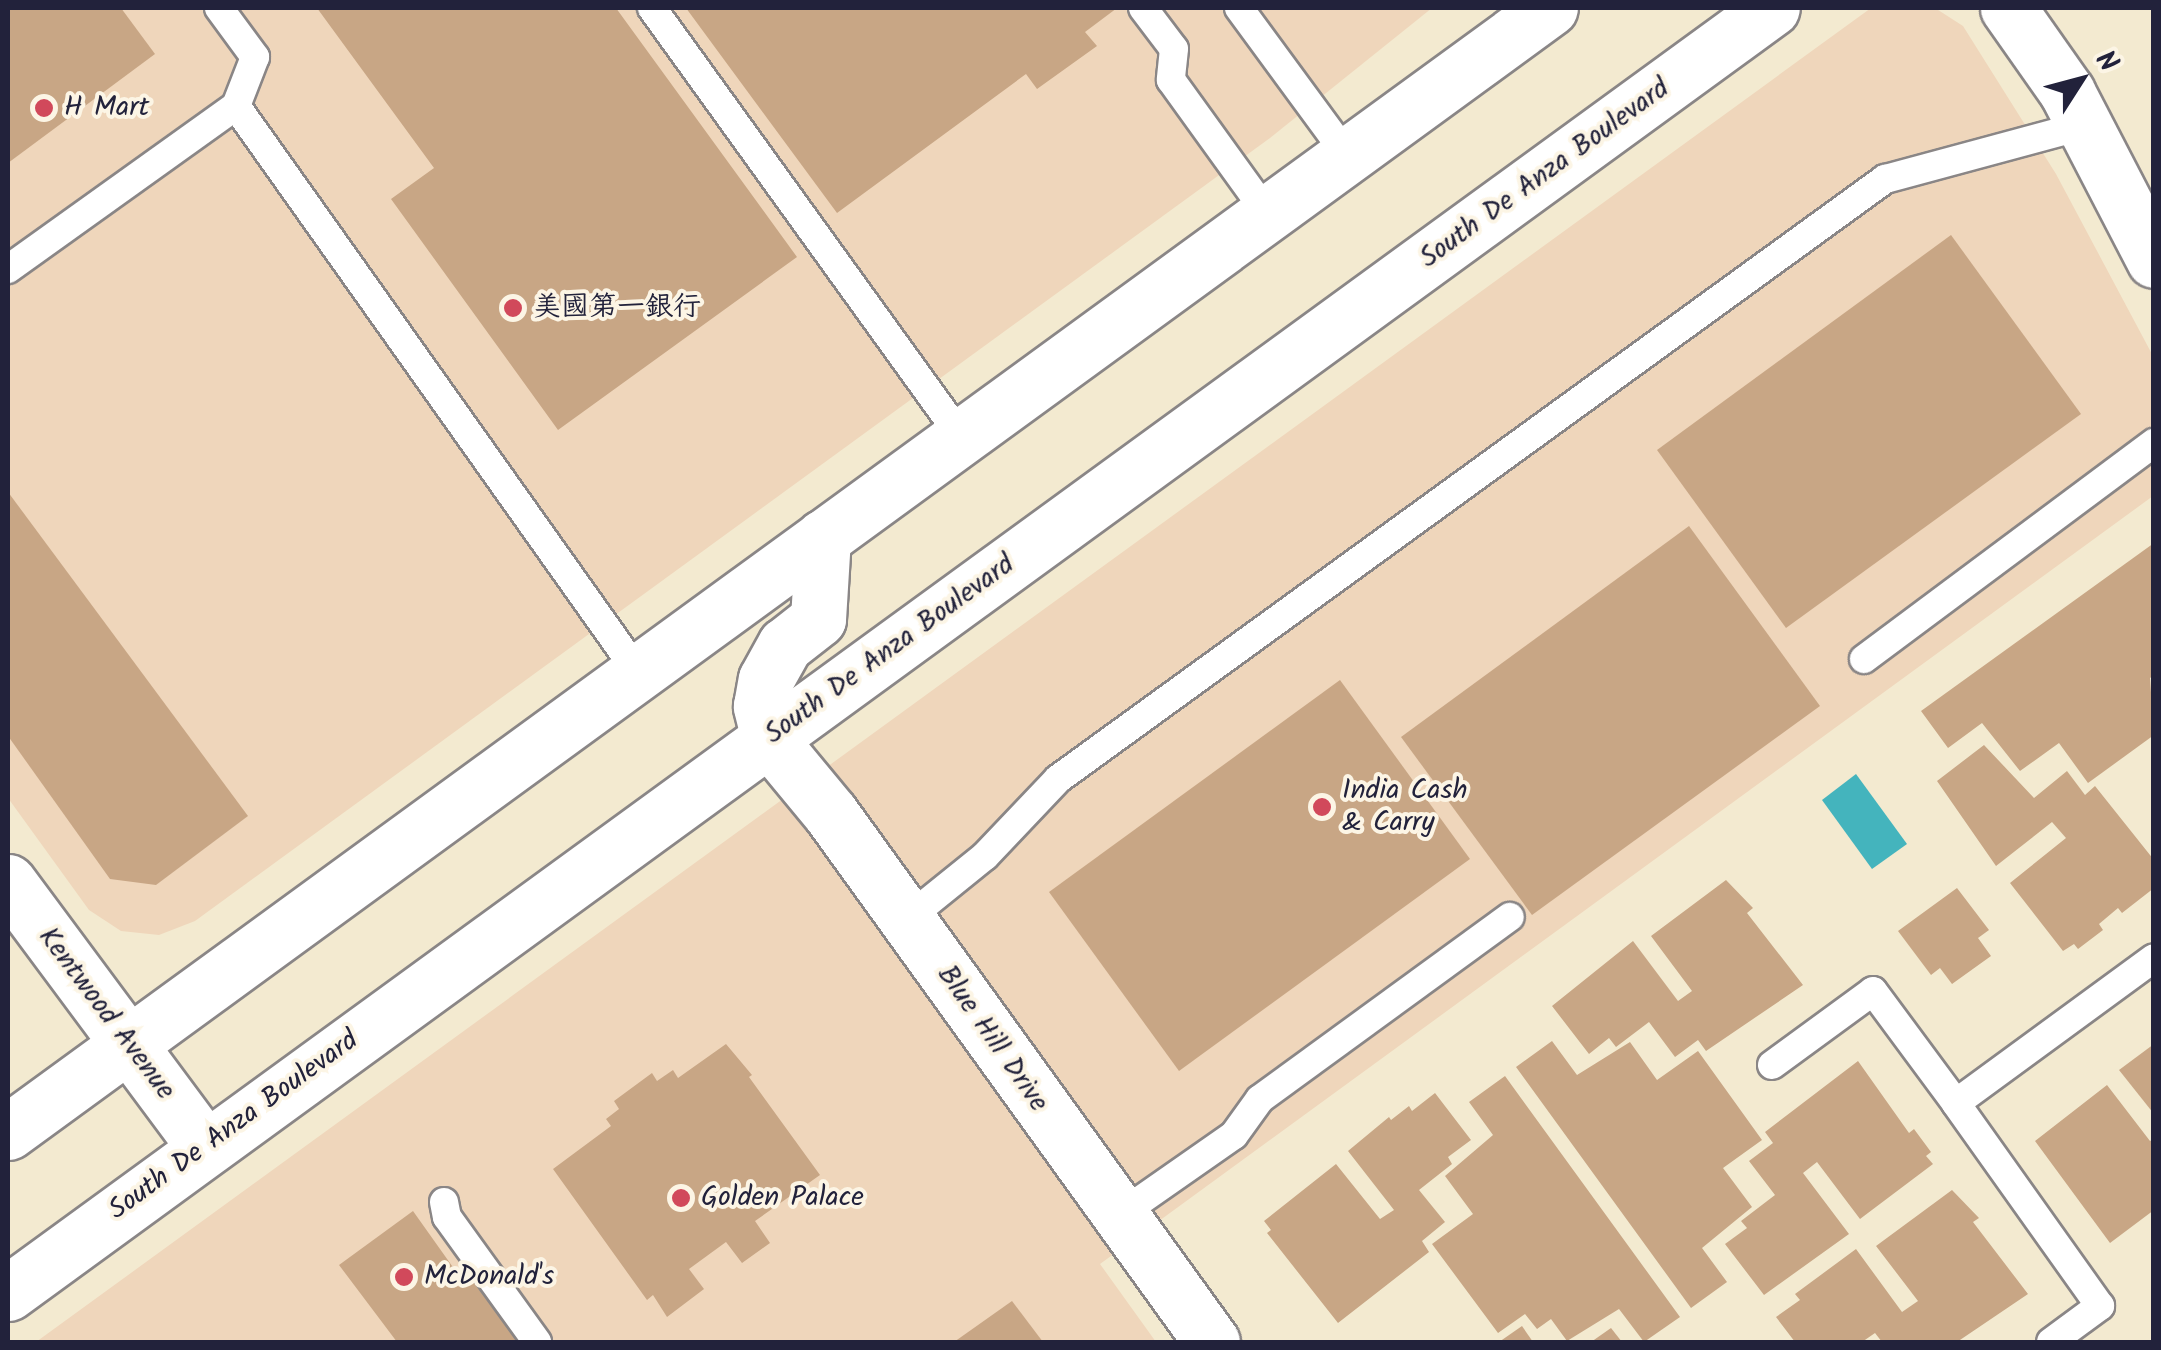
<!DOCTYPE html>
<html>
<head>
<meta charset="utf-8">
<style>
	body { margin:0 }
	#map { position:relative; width:2161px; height:1350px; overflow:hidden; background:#f3ead0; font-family:Kalam,"LXGW WenKai TC",sans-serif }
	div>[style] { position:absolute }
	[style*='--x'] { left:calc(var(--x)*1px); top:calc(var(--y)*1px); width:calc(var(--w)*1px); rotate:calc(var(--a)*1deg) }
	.built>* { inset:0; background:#efd6bb }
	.water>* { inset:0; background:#44b4bd }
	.building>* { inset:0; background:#c8a685 }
	.roads { filter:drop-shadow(2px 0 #8a8686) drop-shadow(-2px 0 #8a8686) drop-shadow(0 2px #8a8686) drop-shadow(0 -2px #8a8686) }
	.lane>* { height:28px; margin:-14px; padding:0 14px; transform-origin:14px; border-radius:14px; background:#fff }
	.street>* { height:55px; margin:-27.5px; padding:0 27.5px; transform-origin:27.5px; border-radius:27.5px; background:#fff }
	.primary>* { height:55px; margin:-27.5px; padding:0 27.5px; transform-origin:27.5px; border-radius:27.5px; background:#fff }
	.dots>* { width:28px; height:28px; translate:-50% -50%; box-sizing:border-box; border:5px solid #fcf5e5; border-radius:50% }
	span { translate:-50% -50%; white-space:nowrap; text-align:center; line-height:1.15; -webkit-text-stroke:8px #fcf5e5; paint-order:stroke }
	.poi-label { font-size:28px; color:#22223b }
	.left { translate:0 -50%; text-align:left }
	.street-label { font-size:28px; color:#22223b }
	.frame { position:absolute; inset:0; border:10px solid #22223b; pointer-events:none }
	.north { position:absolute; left:2031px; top:30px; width:100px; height:100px; -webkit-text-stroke:8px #fcf5e5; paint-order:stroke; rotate:54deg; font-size:28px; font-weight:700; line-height:40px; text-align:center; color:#22223b }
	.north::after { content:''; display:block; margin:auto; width:35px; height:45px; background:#22223b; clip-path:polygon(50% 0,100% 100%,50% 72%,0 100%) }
</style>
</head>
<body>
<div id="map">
	<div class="built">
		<div style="clip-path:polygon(8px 8px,1432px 8px,1270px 138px,195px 921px,159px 935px,121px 931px,89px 910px,8px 798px)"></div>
		<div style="clip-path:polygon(1871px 8px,1935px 8px,1963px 26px,2056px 174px,2153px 356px,2153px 496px,1100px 1264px,1156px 1342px,36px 1342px)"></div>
	</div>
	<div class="water">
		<div style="clip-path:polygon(1856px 774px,1907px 844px,1872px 869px,1822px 800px)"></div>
	</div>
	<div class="building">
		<div style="clip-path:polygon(8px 8px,121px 8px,155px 54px,8px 163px)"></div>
		<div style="clip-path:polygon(317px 8px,616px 8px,797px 257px,558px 430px,391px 199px,434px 168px)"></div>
		<div style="clip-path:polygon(686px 8px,1117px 8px,1085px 32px,1097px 46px,1037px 89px,1026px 74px,837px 213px)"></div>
		<div style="clip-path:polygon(1951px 235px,2081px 414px,1786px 628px,1657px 450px)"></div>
		<div style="clip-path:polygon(8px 492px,248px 816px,156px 885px,110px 879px,8px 736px)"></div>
		<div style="clip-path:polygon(1689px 526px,1820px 706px,1532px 915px,1401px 737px)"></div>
		<div style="clip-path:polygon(2154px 543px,2154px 675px,2150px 678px,2154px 735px,2088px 783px,2059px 743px,2020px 771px,1982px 723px,1948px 748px,1921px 711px)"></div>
		<div style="clip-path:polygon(1340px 680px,1470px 859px,1179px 1071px,1049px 892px)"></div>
		<div style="clip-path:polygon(1984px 745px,2034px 798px,2067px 771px,2085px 795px,2095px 786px,2154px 860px,2154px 888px,2122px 913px,2118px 908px,2099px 924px,2103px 930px,2078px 949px,2074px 944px,2063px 951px,2010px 883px,2066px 838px,2052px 822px,1996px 866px,1937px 781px)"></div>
		<div style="clip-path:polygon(1726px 880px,1753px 908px,1747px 913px,1803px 985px,1706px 1051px,1698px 1040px,1675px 1057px,1649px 1022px,1616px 1047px,1609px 1038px,1589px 1054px,1552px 1006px,1633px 941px,1678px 1001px,1692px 991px,1651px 936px)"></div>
		<div style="clip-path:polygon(1957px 888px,1989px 930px,1978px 938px,1991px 956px,1952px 984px,1940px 968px,1931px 975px,1898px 931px)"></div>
		<div style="clip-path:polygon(1552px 1041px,1577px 1075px,1630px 1042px,1657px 1080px,1698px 1051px,1762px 1140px,1723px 1168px,1752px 1207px,1702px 1248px,1727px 1282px,1691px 1308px,1516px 1067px)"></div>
		<div style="clip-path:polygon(726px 1044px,752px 1075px,749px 1077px,820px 1175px,755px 1221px,770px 1243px,742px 1263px,726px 1242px,689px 1269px,704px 1289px,667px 1317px,653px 1295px,647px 1300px,553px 1169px,611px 1126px,606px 1119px,619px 1109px,614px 1101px,652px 1073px,657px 1081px,673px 1070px,678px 1078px)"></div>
		<div style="clip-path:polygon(2154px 1044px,2154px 1114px,2119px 1070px)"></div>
		<div style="clip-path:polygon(1858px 1061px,1909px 1133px,1914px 1129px,1931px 1152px,1926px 1156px,1933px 1164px,1860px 1219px,1817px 1162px,1803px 1173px,1849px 1234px,1764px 1295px,1725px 1244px,1747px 1228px,1741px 1221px,1775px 1195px,1749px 1161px,1773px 1143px,1765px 1132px)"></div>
		<div style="clip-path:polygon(1505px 1076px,1680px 1317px,1644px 1342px,1619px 1309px,1567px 1341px,1551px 1319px,1537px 1329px,1525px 1314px,1498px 1333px,1432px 1244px,1473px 1214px,1445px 1176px,1493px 1135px,1469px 1102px)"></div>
		<div style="clip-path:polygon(2107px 1085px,2150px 1141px,2154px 1139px,2154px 1210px,2110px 1243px,2035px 1141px)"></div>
		<div style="clip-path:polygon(1435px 1093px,1471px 1140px,1448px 1157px,1452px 1164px,1419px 1190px,1445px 1222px,1422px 1241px,1429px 1252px,1338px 1323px,1267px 1233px,1271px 1230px,1264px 1221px,1336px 1164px,1380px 1219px,1394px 1210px,1348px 1151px,1389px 1117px,1391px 1120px,1409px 1106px,1412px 1111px)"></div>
		<div style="clip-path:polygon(1952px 1190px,1979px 1218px,1973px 1222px,2028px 1294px,1957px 1342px,1882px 1342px,1875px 1333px,1862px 1342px,1795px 1342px,1776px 1317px,1800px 1300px,1795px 1294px,1856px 1249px,1902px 1312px,1918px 1301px,1876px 1246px)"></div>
		<div style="clip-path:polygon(413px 1211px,462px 1280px,471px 1274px,519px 1340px,397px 1342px,339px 1265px)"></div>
		<div style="clip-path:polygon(1012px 1301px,1043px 1342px,954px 1342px)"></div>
		<div style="clip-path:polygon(1522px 1326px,1533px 1342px,1499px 1342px)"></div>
		<div style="clip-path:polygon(1611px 1328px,1622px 1342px,1591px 1342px)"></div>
	</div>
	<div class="roads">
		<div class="lane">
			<div style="--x:219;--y:8;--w:61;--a:53.7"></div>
			<div style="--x:255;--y:57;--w:53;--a:111.2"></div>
			<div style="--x:236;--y:106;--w:696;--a:54.64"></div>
			<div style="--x:652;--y:8;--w:530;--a:54.21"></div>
			<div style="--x:1143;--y:8;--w:51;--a:52.9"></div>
			<div style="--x:1174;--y:49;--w:31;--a:96"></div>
			<div style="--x:1171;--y:80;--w:164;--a:54.2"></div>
			<div style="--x:1239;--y:8;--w:182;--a:53.7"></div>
			<div style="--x:8;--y:269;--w:280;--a:-35.6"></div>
			<div style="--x:1864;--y:659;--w:362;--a:-36.7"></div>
			<div style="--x:907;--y:919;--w:100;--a:-38.9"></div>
			<div style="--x:985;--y:856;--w:106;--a:-46.5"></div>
			<div style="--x:1058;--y:779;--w:1022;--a:-35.96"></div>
			<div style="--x:1885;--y:179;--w:207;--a:-15.1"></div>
			<div style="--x:1772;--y:1065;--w:125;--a:-36.2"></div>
			<div style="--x:1873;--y:991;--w:139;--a:53.5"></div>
			<div style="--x:444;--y:1202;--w:15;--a:79"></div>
			<div style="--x:447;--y:1217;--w:154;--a:54.2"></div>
			<div style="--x:1118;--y:1216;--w:141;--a:-34.9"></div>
			<div style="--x:1234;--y:1135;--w:44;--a:-54.2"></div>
			<div style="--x:1260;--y:1099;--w:309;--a:-36.1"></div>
			<div style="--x:2051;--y:1342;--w:61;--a:-36.3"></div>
			<div style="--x:2100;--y:1306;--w:249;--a:-125.4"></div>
			<div style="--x:1956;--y:1103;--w:245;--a:-36.2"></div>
		</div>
		<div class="street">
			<div style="--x:2008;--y:8;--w:103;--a:54.9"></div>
			<div style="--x:2067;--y:92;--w:189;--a:62.6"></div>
			<div style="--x:769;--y:739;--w:97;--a:50.4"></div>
			<div style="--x:831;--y:814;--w:651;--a:54.19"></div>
			<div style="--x:8;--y:882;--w:329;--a:53.4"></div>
		</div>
		<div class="primary">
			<div style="--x:769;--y:739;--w:34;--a:-104"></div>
			<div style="--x:761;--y:706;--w:27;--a:-80"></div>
			<div style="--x:766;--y:679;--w:39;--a:-61"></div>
			<div style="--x:785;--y:645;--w:42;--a:-38.2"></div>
			<div style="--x:818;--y:619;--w:82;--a:-86.5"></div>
			<div style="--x:8;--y:1132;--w:1908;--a:-36.09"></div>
			<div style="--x:8;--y:1293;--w:2182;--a:-36.07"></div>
		</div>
	</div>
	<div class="dots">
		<div style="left:44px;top:108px;background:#d1495b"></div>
		<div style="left:513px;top:308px;background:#d1495b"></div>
		<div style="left:1322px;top:807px;background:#d1495b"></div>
		<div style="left:681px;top:1198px;background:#d1495b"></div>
		<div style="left:404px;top:1277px;background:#d1495b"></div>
	</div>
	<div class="poi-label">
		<span class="left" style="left:64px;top:108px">H Mart</span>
		<span class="left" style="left:533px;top:308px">美國第一銀行</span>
		<span class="left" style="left:1342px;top:807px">India Cash<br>&amp; Carry</span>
		<span class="left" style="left:701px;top:1198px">Golden Palace</span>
		<span class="left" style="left:424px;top:1277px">McDonald's</span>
	</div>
	<div class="street-label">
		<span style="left:1545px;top:174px;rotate:-36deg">South De Anza Boulevard</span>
		<span style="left:890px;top:650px;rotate:-36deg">South De Anza Boulevard</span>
		<span style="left:106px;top:1014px;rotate:53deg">Kentwood Avenue</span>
		<span style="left:992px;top:1039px;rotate:55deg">Blue Hill Drive</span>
		<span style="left:234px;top:1126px;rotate:-36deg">South De Anza Boulevard</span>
	</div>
	<div class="frame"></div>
	<div class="north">N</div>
</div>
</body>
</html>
